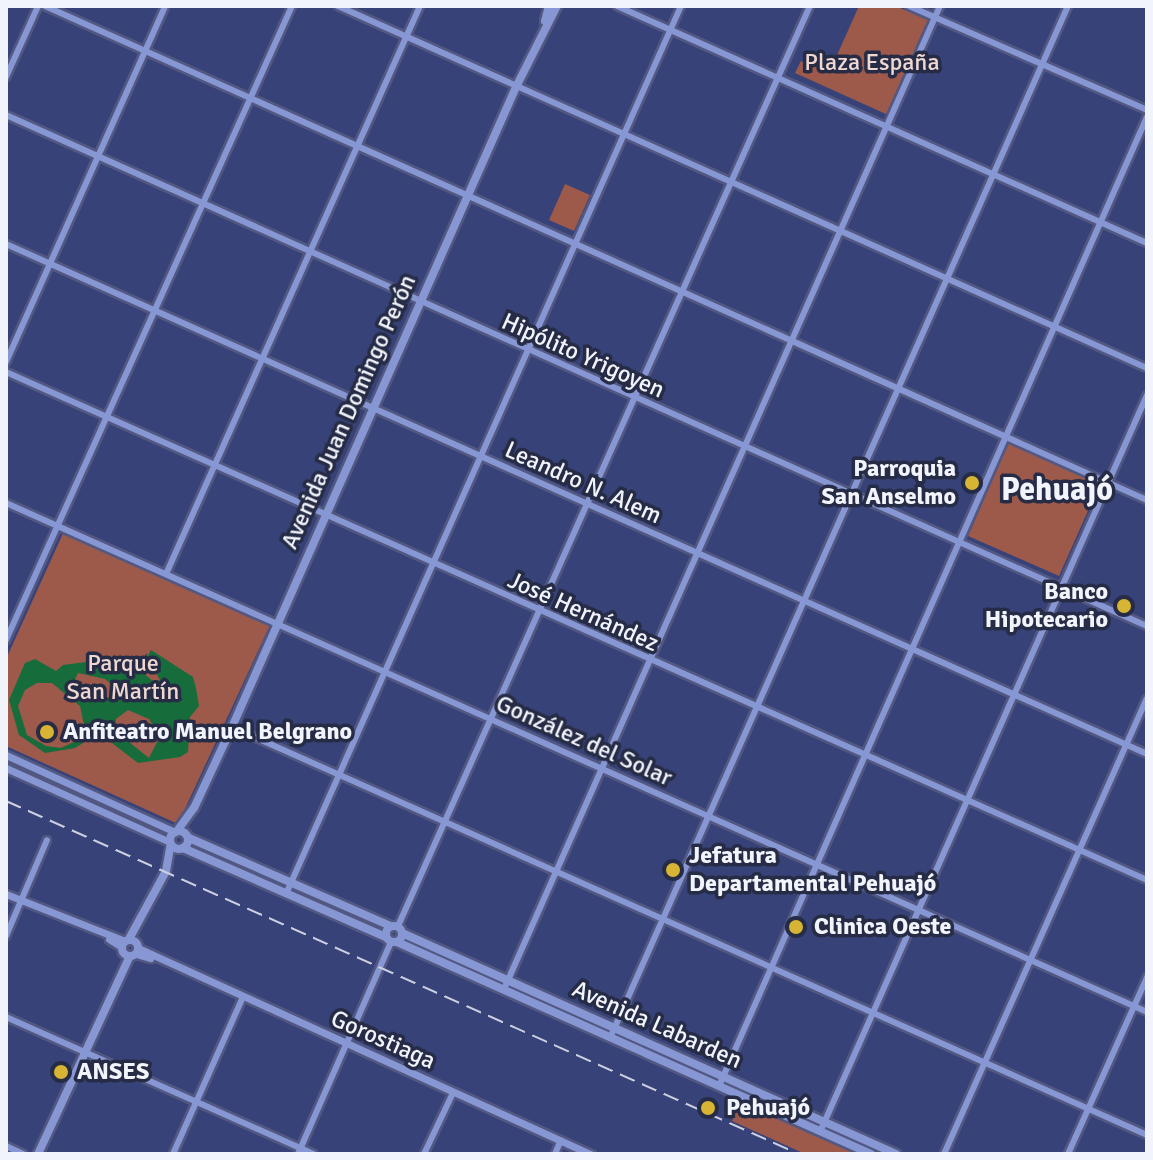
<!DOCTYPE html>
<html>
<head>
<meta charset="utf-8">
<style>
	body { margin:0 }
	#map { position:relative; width:1153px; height:1160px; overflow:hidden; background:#374278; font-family:Signika,sans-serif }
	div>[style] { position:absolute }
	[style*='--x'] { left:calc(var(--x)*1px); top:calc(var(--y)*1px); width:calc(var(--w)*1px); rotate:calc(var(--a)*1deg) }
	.green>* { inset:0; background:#9d594a }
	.water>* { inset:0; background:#176c3b }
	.roads { filter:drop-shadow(2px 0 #525881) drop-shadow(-2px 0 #525881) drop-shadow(0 2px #525881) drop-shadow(0 -2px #525881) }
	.minor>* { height:6px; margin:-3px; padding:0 3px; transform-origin:3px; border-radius:3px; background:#8797d4 }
	.tertiary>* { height:7px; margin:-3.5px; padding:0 3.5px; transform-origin:3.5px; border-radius:3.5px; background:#8797d4 }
	.secondary>* { height:8px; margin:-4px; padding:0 4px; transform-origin:4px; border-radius:4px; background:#8797d4 }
	.secondary>.ring { margin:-4px; padding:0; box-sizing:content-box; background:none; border:8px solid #8797d4; border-radius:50% }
	.rail>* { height:2px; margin-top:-1px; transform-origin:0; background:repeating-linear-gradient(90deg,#cbcfe0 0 16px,transparent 0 24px) }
	.dots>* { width:22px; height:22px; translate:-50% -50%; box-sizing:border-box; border:4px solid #262c45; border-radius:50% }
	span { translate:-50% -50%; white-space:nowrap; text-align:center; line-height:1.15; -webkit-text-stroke:7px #262c45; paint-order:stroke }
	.park-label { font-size:24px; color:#efd7d2 }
	.street-label { font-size:24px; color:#f2f4fb }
	.poi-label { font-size:24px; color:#f2f4fb; font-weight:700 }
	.right { translate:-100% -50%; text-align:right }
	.left { translate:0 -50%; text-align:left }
	.district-label { font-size:32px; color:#f2f4fb; font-weight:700 }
	.frame { position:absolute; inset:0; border:8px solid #f2f4fb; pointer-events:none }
</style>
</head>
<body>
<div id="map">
	<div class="green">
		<div style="clip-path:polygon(859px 6px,896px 6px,930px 21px,888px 115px,795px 73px,801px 61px,829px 73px)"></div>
		<div style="clip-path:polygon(565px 184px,590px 195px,574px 231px,549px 220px)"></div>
		<div style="clip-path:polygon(1008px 443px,1100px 484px,1059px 576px,968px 536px)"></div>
		<div style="clip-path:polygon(65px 529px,271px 623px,178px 824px,6px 746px,6px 659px)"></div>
		<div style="clip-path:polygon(741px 1100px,861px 1154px,805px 1154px,732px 1121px)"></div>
	</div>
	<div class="water">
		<div style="clip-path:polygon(evenodd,151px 650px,193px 677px,196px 688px,199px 706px,190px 717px,188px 752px,180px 757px,138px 763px,99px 733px,75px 748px,45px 753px,19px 735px,9px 700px,25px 663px,35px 659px,56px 671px,63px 665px,124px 657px,154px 682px,160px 680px,147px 657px,151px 650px,78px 673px,105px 679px,119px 691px,116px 698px,78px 697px,70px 691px,78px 673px,151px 650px,37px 683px,52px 683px,80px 706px,85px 730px,78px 740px,61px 748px,46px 746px,27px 735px,18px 706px,25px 690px,37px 683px,151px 650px,128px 710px,149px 719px,160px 736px,149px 758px,115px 731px,116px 719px,128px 710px)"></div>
	</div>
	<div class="roads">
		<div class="minor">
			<div style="--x:45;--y:6;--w:1208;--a:24.15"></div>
			<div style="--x:338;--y:6;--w:886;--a:24.11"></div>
			<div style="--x:617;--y:6;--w:581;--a:24.09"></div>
			<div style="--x:909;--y:6;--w:260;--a:23.6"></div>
			<div style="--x:6;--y:77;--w:78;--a:-65.7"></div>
			<div style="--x:6;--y:115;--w:1250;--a:24.13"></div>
			<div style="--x:6;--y:244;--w:1250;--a:24.08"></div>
			<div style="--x:6;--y:362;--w:390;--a:-65.9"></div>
			<div style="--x:6;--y:372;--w:1249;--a:24"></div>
			<div style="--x:6;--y:503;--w:1249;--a:24.04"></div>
			<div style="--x:166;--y:574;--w:622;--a:-65.91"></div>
			<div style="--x:6;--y:640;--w:696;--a:-65.72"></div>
			<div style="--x:232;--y:727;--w:1002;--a:24.03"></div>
			<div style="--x:286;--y:894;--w:972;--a:-66.02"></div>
			<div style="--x:398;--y:926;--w:1008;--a:-65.88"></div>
			<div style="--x:6;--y:936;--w:104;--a:-66.9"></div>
			<div style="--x:504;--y:989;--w:1075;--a:-66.08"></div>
			<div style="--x:6;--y:1017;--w:336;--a:24"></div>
			<div style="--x:610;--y:1038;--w:1129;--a:-66.07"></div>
			<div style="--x:719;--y:1086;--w:1059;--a:-66.17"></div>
			<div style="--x:820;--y:1132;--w:806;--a:-66.07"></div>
			<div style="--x:6;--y:1146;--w:19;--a:25"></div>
			<div style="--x:173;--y:1154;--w:170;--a:-66"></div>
			<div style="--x:298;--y:1154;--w:232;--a:-66.3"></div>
			<div style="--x:424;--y:1154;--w:68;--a:-64.6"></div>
			<div style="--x:555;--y:1154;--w:15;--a:-67"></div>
			<div style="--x:944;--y:1154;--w:498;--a:-66"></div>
			<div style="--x:1068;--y:1154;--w:194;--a:-65.9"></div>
		</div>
		<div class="tertiary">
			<div style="--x:6;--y:755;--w:186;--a:24.5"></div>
			<div style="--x:6;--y:768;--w:180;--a:24.3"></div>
			<div style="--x:6;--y:894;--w:128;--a:21.6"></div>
			<div style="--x:109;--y:939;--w:15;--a:32"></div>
			<div style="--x:138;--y:948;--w:498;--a:24.5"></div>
			<div style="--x:136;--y:954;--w:15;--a:16"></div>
		</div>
		<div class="secondary">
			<div style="--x:545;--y:21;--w:16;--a:-75"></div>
			<div class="ring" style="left:170px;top:831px;width:10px;height:10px"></div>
			<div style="--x:177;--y:831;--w:29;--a:-54"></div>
			<div style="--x:194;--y:808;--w:89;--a:-64.9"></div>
			<div style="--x:232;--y:727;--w:700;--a:-66.07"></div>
			<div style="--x:516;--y:87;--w:91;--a:-63.2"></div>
			<div style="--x:189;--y:838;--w:219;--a:23.6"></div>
			<div style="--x:183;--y:848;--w:222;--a:23.7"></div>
			<div class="ring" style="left:386px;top:926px;width:8px;height:8px"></div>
			<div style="--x:402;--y:933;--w:541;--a:24.1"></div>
			<div style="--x:129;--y:939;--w:77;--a:-61.4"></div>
			<div style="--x:166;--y:871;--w:27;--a:-80"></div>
			<div class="ring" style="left:122px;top:940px;width:8px;height:8px"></div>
			<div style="--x:397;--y:942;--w:519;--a:24.1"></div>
			<div style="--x:38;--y:1154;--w:218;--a:-65.1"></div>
		</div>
	</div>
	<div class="rail">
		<div style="--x:6;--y:801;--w:868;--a:24"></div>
	</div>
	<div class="dots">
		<div style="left:972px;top:483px;background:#d7b434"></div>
		<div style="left:1124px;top:606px;background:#d7b434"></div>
		<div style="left:47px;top:732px;background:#d7b434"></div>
		<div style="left:673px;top:870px;background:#d7b434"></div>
		<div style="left:796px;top:927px;background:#d7b434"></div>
		<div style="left:61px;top:1072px;background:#d7b434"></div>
		<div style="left:708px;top:1108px;background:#d7b434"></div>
	</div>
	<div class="park-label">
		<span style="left:872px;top:63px">Plaza España</span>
		<span style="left:123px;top:678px">Parque<br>San Martín</span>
	</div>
	<div class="street-label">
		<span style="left:583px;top:356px;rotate:24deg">Hipólito Yrigoyen</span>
		<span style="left:349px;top:412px;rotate:-66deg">Avenida Juan Domingo Perón</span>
		<span style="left:583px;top:483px;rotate:24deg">Leandro N. Alem</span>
		<span style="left:583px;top:612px;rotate:24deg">José Hernández</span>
		<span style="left:584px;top:741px;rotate:24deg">González del Solar</span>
		<span style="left:657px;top:1025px;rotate:24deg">Avenida Labarden</span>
		<span style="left:383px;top:1040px;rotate:24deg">Gorostiaga</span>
	</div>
	<div class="poi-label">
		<span class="right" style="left:956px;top:483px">Parroquia<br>San Anselmo</span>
		<span class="right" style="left:1108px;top:606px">Banco<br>Hipotecario</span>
		<span class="left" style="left:63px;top:732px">Anfiteatro Manuel Belgrano</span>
		<span class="left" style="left:689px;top:870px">Jefatura<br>Departamental Pehuajó</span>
		<span class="left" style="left:814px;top:927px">Clinica Oeste</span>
		<span class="left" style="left:77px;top:1072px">ANSES</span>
		<span class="left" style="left:726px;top:1108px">Pehuajó</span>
	</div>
	<div class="district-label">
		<span style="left:1057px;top:490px">Pehuajó</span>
	</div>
	<div class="frame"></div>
</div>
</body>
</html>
